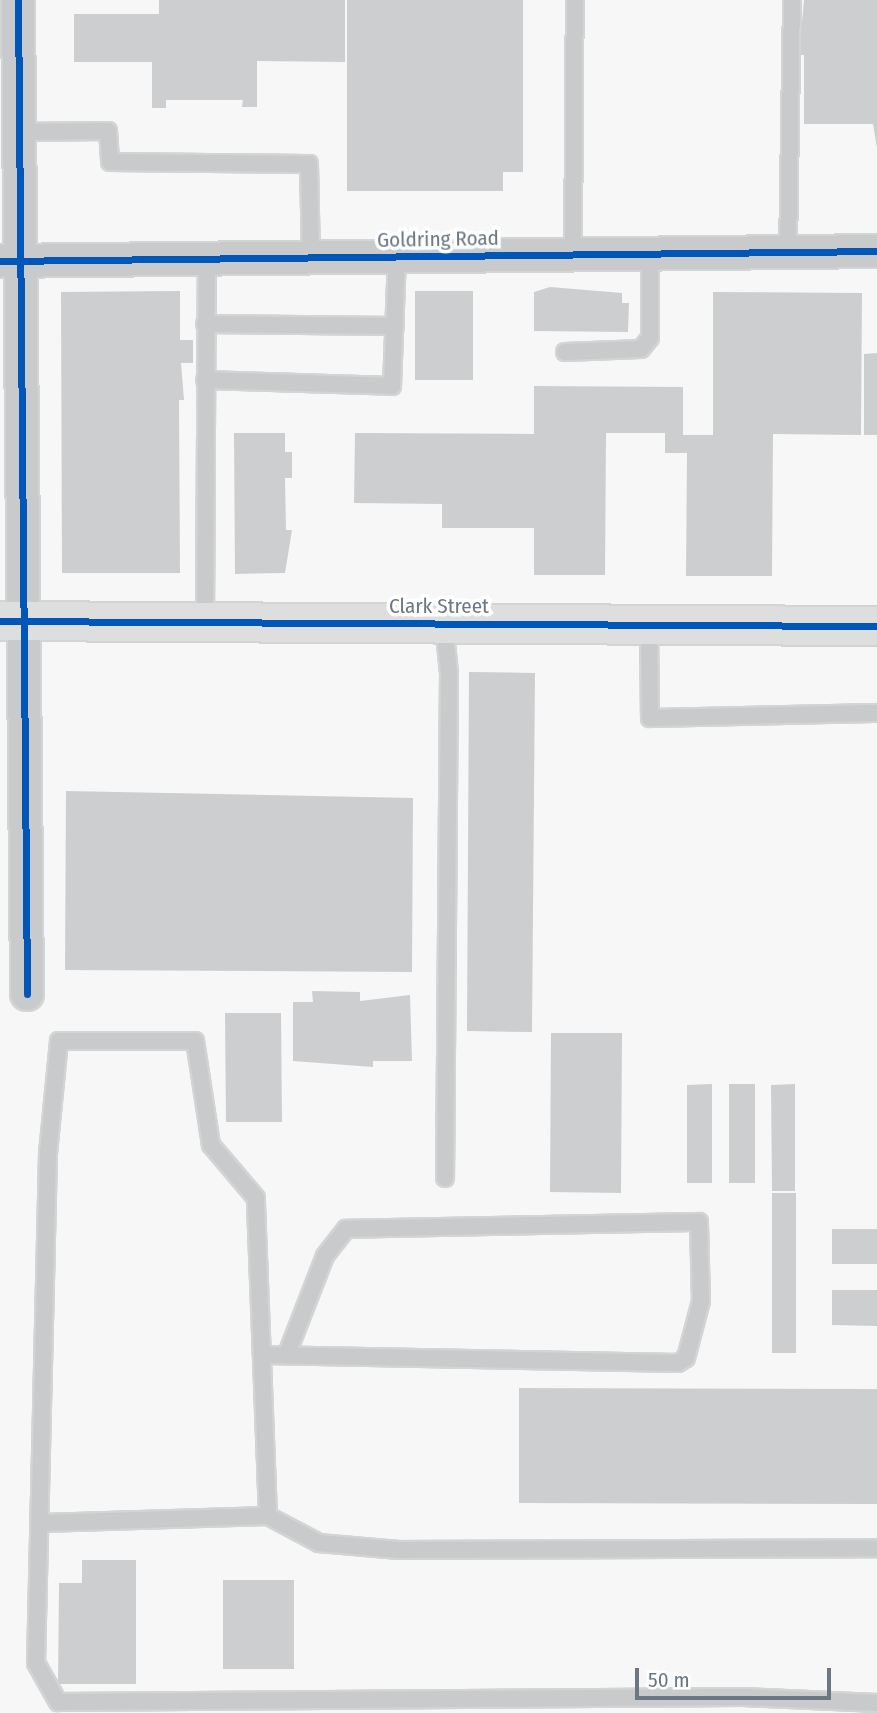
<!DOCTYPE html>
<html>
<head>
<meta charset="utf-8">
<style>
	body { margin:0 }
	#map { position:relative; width:877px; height:1713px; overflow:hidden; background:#f7f7f7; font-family:"Fira Sans Condensed",sans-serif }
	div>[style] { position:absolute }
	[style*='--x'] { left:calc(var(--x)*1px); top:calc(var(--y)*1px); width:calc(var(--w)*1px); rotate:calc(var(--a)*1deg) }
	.building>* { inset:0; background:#cdcecf }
	.roads { filter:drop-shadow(2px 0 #d3d4d4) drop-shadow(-2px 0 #d3d4d4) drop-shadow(0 2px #d3d4d4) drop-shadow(0 -2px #d3d4d4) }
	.lane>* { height:16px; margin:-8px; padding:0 8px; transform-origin:8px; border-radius:8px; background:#c8cacb }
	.street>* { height:32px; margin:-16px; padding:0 16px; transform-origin:16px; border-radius:16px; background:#c8cacb }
	.secondary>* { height:38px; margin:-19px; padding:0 19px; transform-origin:19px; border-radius:19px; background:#dededf }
	.cycleway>* { height:7px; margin:-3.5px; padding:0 3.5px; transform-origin:3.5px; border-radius:3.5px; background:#0057b8 }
	span { translate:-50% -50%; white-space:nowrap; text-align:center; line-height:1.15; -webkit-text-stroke:7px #fff; paint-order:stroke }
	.street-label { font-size:21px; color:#6b7883 }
	.scale { position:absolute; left:635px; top:1668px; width:196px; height:32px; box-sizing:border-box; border:4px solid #6b7883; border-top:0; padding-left:9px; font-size:21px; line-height:24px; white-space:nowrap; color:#6b7883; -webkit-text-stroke:5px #fff; paint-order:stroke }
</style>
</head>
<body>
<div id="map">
	<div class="building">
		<div style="clip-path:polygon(159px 0,345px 0,345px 62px,257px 61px,257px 107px,242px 107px,243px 100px,166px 100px,166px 108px,152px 108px,152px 62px,74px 62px,74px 14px,159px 14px)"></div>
		<div style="clip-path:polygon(347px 0,523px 0,523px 172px,503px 172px,503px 191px,347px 191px)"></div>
		<div style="clip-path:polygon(804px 0,877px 0,877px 148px,873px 124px,804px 124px,804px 55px,799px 55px)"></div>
		<div style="clip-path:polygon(550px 287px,622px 293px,622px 303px,629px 303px,628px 332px,534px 331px,534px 292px)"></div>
		<div style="clip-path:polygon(180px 291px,180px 340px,193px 340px,193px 363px,181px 363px,184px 400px,179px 400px,180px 573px,62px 573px,61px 292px)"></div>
		<div style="clip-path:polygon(415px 291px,473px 291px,473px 380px,415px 380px)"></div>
		<div style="clip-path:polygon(713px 292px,862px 293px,861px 435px,773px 434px,772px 576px,686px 576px,687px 453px,665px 453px,665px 433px,606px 433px,605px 575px,534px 575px,534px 528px,442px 528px,442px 504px,354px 503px,355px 433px,534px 434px,534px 386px,683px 387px,683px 435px,713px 435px)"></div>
		<div style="clip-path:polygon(877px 353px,877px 435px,864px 435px,864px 354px)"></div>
		<div style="clip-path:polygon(234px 433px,285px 433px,285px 452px,292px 452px,292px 478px,285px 478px,286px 530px,292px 530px,285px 573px,235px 574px)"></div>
		<div style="clip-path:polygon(469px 672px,535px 673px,532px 1032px,467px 1031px)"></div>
		<div style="clip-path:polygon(66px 791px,413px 798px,412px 972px,65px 970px)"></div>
		<div style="clip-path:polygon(312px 991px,360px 992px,360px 1001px,410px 995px,412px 1061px,373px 1061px,373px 1067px,293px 1061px,293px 1002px,313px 1002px)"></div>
		<div style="clip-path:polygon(225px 1013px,281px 1013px,282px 1122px,226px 1122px)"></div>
		<div style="clip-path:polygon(551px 1033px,622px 1033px,621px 1193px,550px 1192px)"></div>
		<div style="clip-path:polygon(712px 1084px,712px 1183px,687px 1183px,687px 1085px)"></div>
		<div style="clip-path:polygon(729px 1084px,755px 1084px,755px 1183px,729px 1183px)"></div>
		<div style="clip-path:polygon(795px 1084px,795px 1191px,772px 1191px,771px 1085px)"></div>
		<div style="clip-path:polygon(772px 1193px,796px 1193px,796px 1353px,772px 1353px)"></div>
		<div style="clip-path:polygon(832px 1229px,877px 1229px,877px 1264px,832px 1264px)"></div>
		<div style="clip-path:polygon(832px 1290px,877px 1290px,877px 1326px,832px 1325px)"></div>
		<div style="clip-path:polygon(519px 1388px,877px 1389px,877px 1504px,519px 1503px)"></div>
		<div style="clip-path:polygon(82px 1560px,136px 1560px,136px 1684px,58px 1684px,59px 1583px,82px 1583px)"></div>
		<div style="clip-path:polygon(223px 1580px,294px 1580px,294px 1669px,223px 1669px)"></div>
	</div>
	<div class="roads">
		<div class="lane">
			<div style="--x:19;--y:132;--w:89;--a:-0.6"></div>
			<div style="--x:108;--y:131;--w:31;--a:86"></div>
			<div style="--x:110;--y:162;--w:199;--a:0.6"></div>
			<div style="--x:309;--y:164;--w:93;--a:88.8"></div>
			<div style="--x:788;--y:252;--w:252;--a:-89.1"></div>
			<div style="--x:573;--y:255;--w:255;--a:-89.6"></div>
			<div style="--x:205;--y:324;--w:190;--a:0.6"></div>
			<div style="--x:565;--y:352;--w:76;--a:-2.3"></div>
			<div style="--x:641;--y:349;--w:14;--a:-51"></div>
			<div style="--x:650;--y:338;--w:84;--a:-90"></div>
			<div style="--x:205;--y:380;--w:187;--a:1.8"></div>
			<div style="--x:392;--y:386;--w:130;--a:-87.8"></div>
			<div style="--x:205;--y:623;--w:364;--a:-89.7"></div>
			<div style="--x:444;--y:624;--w:49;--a:84.2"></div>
			<div style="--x:449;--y:673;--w:505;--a:90.45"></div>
			<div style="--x:649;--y:625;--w:93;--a:89.4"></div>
			<div style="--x:650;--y:718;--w:227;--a:-1.3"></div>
			<div style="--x:264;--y:1355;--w:414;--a:1.1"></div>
			<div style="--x:678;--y:1363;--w:9;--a:-32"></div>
			<div style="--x:686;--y:1358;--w:59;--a:-75.3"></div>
			<div style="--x:701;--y:1301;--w:79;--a:-91.5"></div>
			<div style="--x:699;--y:1222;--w:353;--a:178.9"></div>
			<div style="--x:346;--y:1229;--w:34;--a:128"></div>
			<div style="--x:325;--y:1256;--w:105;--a:111.2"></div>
			<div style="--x:268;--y:1516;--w:318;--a:-92.2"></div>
			<div style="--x:256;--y:1198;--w:70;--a:-130.3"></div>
			<div style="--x:211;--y:1145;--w:105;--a:-98.7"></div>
			<div style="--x:195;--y:1041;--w:136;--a:180"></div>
			<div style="--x:59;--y:1041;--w:114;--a:95.6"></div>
			<div style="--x:48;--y:1154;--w:509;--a:91.35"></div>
			<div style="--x:36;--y:1663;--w:45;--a:60.6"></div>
			<div style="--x:58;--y:1702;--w:685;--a:-0.42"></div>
			<div style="--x:743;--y:1697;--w:134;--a:2.6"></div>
			<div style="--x:42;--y:1523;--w:226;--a:-1.8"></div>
			<div style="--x:268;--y:1516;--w:58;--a:27.9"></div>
			<div style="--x:319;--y:1543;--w:80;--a:5"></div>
			<div style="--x:399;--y:1550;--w:478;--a:-0.2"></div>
		</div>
		<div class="street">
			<div style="--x:18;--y:0;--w:994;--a:89.48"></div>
			<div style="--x:0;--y:261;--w:877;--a:-0.65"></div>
		</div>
		<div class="secondary">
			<div style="--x:0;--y:621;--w:877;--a:0.33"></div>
		</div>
	</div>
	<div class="cycleway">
		<div style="--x:18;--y:0;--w:994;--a:89.48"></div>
		<div style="--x:0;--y:261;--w:877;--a:-0.65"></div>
		<div style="--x:0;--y:621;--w:877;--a:0.33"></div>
	</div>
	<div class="street-label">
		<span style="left:438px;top:239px;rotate:-1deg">Goldring Road</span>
		<span style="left:439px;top:606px">Clark Street</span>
	</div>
	<div class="scale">50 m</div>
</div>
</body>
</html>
